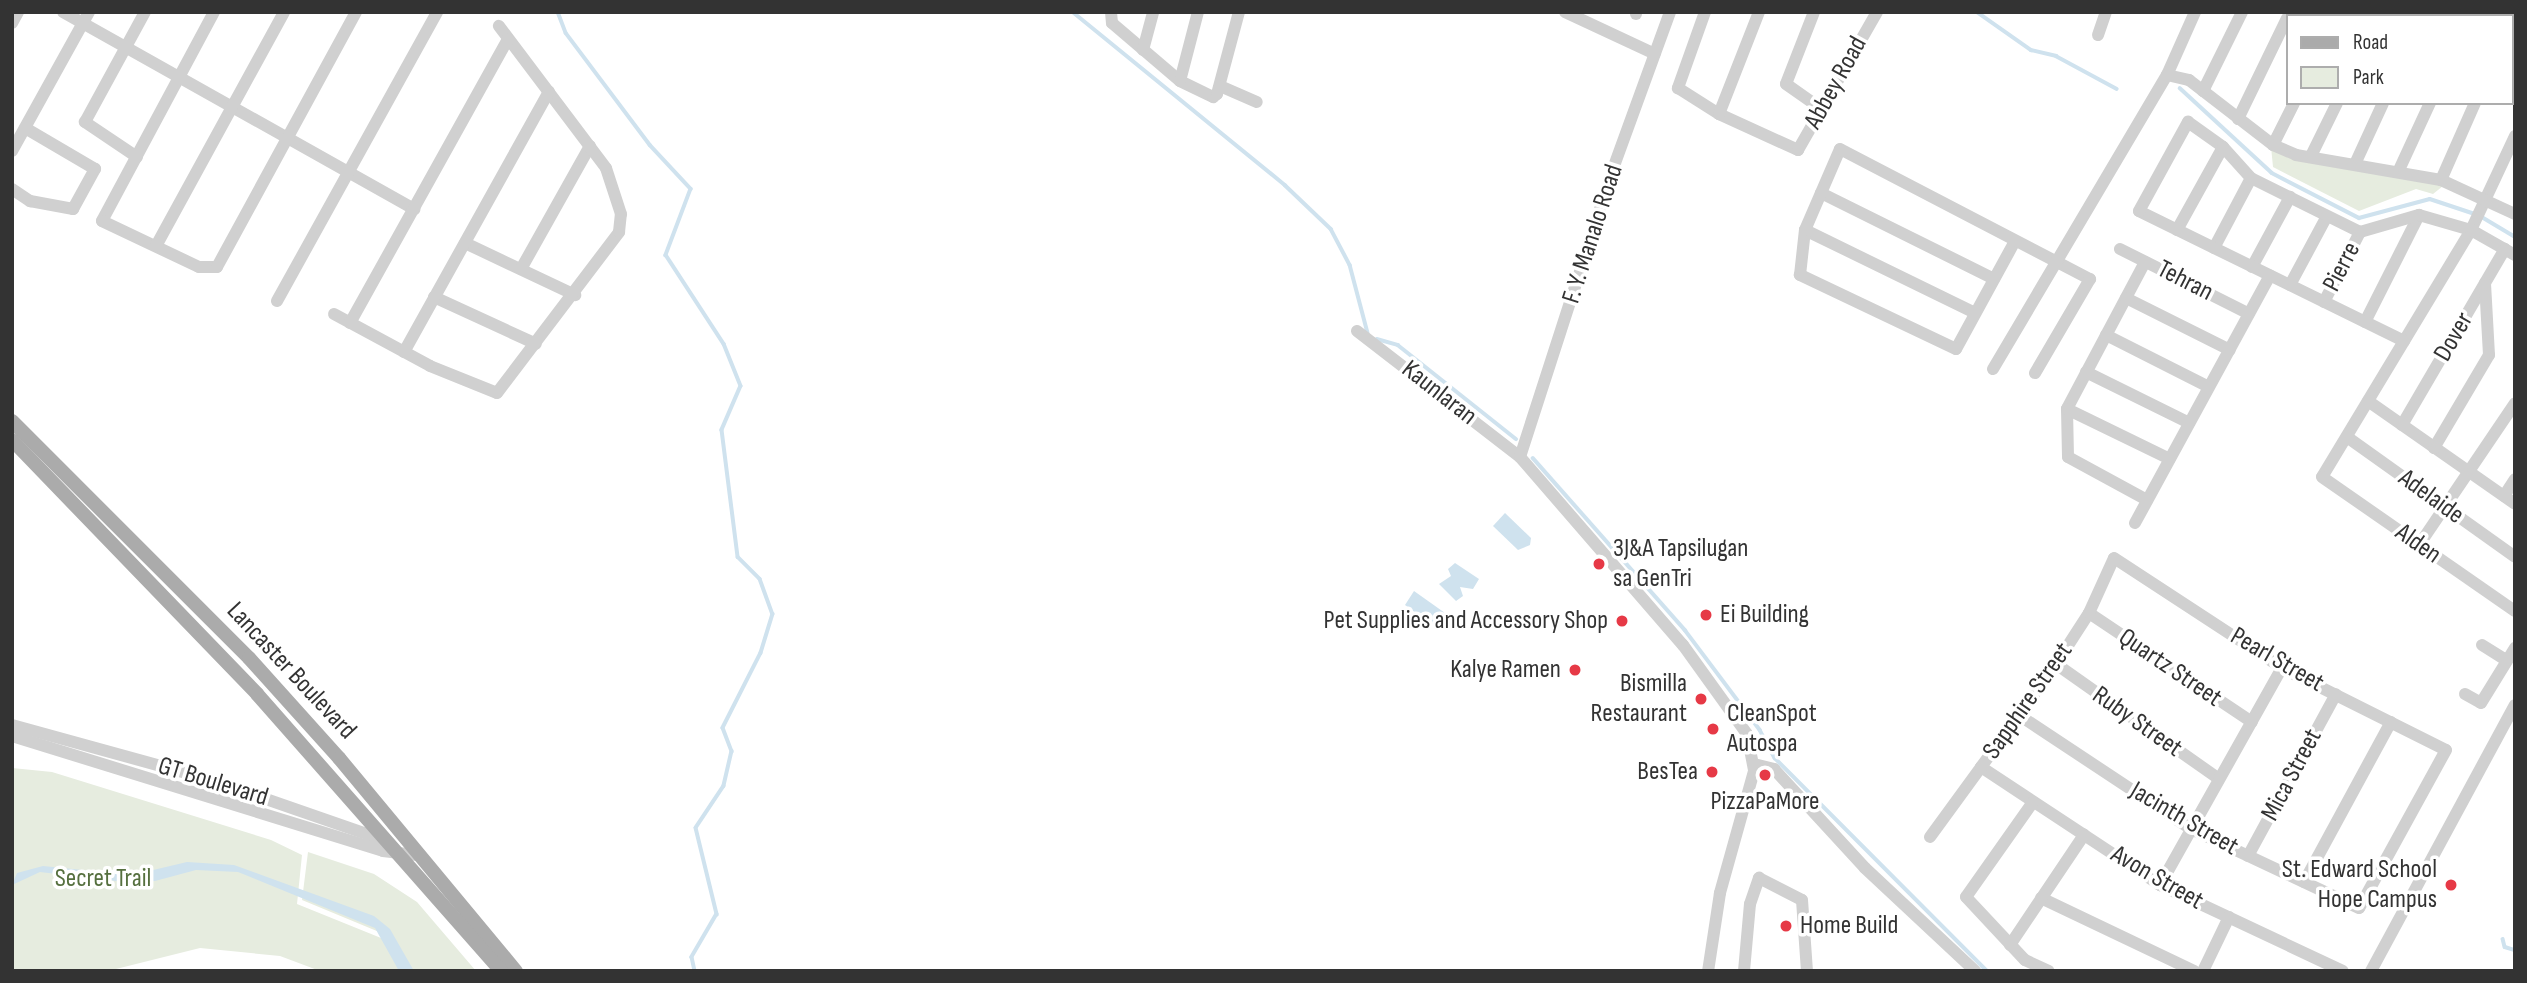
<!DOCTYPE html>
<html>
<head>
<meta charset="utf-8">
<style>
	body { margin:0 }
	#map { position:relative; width:2527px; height:983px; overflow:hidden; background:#fff; font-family:"Sofia Sans Condensed",sans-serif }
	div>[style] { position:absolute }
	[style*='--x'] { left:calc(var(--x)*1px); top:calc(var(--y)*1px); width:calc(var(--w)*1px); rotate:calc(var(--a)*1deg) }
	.green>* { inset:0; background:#e6ecdf }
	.water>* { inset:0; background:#cfe2ee }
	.stream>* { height:3.5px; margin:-1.75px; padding:0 1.75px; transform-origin:1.75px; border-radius:1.75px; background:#cfe2ee }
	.minor>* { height:12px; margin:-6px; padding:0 6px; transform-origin:6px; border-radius:6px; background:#d0d0d0 }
	.major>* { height:14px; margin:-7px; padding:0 7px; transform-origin:7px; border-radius:7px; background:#ababab }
	.dots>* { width:19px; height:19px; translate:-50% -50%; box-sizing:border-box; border:4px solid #fff; border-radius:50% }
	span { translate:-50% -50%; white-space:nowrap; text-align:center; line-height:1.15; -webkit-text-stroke:7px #fff; paint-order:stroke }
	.street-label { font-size:26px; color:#333 }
	.poi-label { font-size:26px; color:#333 }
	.left { translate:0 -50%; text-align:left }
	.right { translate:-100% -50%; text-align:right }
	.park-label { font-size:26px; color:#56703f }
	.frame { position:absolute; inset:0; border:14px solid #333; pointer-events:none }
	.legend { position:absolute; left:2286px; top:14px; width:228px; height:91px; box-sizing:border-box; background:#fff; border:2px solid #adadad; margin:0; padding:9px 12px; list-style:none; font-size:21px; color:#333 }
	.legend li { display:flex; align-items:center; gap:14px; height:35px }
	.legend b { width:35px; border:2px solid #adadad }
</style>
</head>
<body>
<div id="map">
	<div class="green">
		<div style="clip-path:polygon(2271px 147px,2443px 186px,2433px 194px,2416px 189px,2359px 211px,2273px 167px)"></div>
		<div style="clip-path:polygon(12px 768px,52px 772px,271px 840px,302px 855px,297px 904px,386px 940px,384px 934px,302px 900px,308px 852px,374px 874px,417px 902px,476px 971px,320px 971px,280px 956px,200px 948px,108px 971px,12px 971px)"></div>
	</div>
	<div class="water">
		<div style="clip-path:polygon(1505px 513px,1531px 538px,1530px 545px,1518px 550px,1493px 526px)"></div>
		<div style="clip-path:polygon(1455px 563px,1479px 579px,1473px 589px,1460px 587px,1463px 596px,1456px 601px,1439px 584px,1451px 576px,1448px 569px)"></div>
		<div style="clip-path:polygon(1414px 591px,1445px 613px,1435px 627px,1405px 605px)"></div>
		<div style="clip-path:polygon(187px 862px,234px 865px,374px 916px,390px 929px,414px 971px,399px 971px,375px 928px,238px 872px,196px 870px,155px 881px,124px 882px,40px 872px,12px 885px,17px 873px,43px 866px,132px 875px)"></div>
	</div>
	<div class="stream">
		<div style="--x:558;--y:12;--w:22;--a:69"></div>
		<div style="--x:566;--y:33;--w:140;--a:53.1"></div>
		<div style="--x:650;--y:145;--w:60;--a:47"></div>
		<div style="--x:691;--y:189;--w:71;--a:110.7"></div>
		<div style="--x:666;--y:255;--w:106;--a:56.9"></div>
		<div style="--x:724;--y:344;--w:45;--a:68"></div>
		<div style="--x:741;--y:386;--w:48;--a:113.4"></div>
		<div style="--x:722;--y:430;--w:128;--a:82.8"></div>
		<div style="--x:738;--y:557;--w:31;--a:45"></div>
		<div style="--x:760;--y:579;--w:37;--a:70"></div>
		<div style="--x:773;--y:614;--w:41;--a:107.1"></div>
		<div style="--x:761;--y:653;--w:84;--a:116.9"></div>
		<div style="--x:723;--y:728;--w:25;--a:69"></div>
		<div style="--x:732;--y:751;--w:36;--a:103"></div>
		<div style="--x:724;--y:786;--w:50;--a:123.7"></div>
		<div style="--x:696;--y:828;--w:89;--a:76.3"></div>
		<div style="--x:717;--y:914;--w:50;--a:120.2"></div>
		<div style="--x:692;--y:957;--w:14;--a:78"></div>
		<div style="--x:1073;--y:12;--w:274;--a:39.2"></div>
		<div style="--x:1285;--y:185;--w:64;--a:43.7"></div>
		<div style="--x:1331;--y:229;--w:41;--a:62.2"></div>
		<div style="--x:1350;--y:265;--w:70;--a:75.2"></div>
		<div style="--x:1977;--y:12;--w:66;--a:35.1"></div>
		<div style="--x:2031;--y:50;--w:26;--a:13"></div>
		<div style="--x:2056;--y:56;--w:69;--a:28.4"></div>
		<div style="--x:2180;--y:88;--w:125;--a:42.7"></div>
		<div style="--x:2272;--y:173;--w:98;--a:27.3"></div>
		<div style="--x:2359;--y:218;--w:73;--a:-15"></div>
		<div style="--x:2430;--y:199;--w:47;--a:18.4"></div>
		<div style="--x:2482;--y:217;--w:39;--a:31"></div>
		<div style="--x:1377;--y:339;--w:22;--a:16"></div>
		<div style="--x:1398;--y:345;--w:151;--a:38.5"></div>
		<div style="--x:1533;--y:458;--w:230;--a:48.5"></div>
		<div style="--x:1685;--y:630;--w:125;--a:53.1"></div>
		<div style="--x:1760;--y:730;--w:32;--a:62"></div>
		<div style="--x:1775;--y:758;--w:301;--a:45.1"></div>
		<div style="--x:2503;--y:939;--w:8;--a:76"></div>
		<div style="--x:2505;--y:947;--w:10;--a:17"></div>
	</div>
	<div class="minor">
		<div style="--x:63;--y:12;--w:403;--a:29.3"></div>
		<div style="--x:214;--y:12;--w:237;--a:118.2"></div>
		<div style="--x:102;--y:221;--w:107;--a:25.4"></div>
		<div style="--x:199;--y:267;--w:18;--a:0"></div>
		<div style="--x:217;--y:267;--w:290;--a:-61.4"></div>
		<div style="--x:1111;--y:12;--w:11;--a:85"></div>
		<div style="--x:1112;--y:23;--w:89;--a:40.5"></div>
		<div style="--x:1180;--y:81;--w:37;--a:26"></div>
		<div style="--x:1213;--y:97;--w:5;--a:-37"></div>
		<div style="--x:1217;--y:94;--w:85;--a:-75"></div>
		<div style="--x:1565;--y:12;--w:99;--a:25"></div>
		<div style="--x:1705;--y:12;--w:81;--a:109.6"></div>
		<div style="--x:1678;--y:88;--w:49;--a:32.4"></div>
		<div style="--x:1719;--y:114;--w:87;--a:24.5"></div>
		<div style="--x:1798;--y:150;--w:159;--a:-60.2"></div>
		<div style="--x:1814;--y:12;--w:77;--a:111.3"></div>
		<div style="--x:1786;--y:84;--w:42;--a:35.2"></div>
		<div style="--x:1636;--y:14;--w:2;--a:-90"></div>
		<div style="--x:12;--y:23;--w:13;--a:-61"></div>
		<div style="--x:2098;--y:35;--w:24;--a:-71"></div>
		<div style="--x:1143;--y:50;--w:39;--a:-75"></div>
		<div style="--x:2167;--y:75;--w:69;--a:-66"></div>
		<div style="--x:1180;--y:81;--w:71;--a:-75.4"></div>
		<div style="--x:1220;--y:86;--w:40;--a:23.4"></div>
		<div style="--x:2511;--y:89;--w:4;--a:27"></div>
		<div style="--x:2203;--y:91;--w:88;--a:-63.7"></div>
		<div style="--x:1719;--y:114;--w:110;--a:-68.6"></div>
		<div style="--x:2238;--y:119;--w:112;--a:-64.1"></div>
		<div style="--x:2515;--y:136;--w:104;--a:115.1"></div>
		<div style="--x:2471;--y:230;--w:288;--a:121.1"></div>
		<div style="--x:2322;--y:477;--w:235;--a:34.8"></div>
		<div style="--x:2273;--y:145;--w:47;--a:-63.4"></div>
		<div style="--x:12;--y:151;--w:159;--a:-61"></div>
		<div style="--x:2311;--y:156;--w:59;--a:-63.9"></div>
		<div style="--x:137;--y:157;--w:63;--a:-146.1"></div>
		<div style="--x:85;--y:122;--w:125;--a:-61.4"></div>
		<div style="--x:2355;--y:164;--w:67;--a:-65.3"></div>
		<div style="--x:2399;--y:170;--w:74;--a:-65.2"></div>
		<div style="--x:2441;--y:180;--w:84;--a:-66.2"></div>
		<div style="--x:12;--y:189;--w:22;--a:34"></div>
		<div style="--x:30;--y:201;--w:44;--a:10.5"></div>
		<div style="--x:73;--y:209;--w:46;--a:-61.2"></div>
		<div style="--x:95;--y:169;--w:81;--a:-149.6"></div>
		<div style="--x:1821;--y:193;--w:193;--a:26.4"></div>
		<div style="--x:1805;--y:230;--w:189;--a:26"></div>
		<div style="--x:2177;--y:230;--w:95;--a:-61"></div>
		<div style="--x:2015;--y:241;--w:123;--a:118.6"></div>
		<div style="--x:1956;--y:349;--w:173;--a:-154.6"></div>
		<div style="--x:1800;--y:275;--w:45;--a:-83.7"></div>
		<div style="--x:1805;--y:230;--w:88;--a:-66.6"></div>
		<div style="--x:1840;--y:149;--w:282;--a:27.5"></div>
		<div style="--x:2090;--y:279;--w:109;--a:120.3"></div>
		<div style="--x:465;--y:243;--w:122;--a:25.3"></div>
		<div style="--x:156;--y:246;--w:267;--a:-61.3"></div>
		<div style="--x:2214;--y:248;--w:79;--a:-62.1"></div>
		<div style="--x:2120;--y:249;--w:144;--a:26.7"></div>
		<div style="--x:2145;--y:262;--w:166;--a:118"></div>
		<div style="--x:2067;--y:409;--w:48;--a:88.8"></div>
		<div style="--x:2068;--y:457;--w:90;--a:28.6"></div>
		<div style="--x:2252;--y:267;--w:80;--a:-61.5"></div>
		<div style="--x:521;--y:269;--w:141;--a:-60.7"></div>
		<div style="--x:2290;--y:285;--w:78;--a:-61.8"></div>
		<div style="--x:434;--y:297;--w:112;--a:24.7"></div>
		<div style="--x:2126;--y:298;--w:116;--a:26.6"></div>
		<div style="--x:277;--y:301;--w:330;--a:-61"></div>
		<div style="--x:2324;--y:302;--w:79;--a:-62.8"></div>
		<div style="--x:334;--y:314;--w:109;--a:28.4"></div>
		<div style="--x:430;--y:366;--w:72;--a:21.9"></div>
		<div style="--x:497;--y:393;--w:202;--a:-52.8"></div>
		<div style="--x:619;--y:232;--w:18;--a:-84"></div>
		<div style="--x:621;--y:214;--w:48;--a:-108.1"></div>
		<div style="--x:606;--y:168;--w:178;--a:-127"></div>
		<div style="--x:2365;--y:322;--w:120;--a:-63.2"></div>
		<div style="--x:350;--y:323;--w:325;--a:-60.9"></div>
		<div style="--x:1357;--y:331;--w:206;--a:37.7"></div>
		<div style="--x:1520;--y:457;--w:249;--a:49.1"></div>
		<div style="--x:1683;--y:645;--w:110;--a:54.3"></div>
		<div style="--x:1747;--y:734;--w:38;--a:79"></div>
		<div style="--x:1754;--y:771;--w:127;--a:105.6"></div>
		<div style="--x:1720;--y:893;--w:79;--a:98.7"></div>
		<div style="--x:2106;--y:335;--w:115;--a:26.8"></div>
		<div style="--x:2404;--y:341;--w:295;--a:-153.9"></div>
		<div style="--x:2139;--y:211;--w:102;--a:-61.2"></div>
		<div style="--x:2188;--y:122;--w:43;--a:35.5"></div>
		<div style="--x:2223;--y:147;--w:42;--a:47.9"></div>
		<div style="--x:2251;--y:178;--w:122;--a:26.4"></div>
		<div style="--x:2360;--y:232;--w:61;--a:-16.1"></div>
		<div style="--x:2419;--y:215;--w:54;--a:16.1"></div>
		<div style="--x:2471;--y:230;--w:51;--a:29.6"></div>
		<div style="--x:404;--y:352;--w:298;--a:-60.9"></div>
		<div style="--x:1993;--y:369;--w:342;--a:-59.4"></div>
		<div style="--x:2167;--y:75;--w:23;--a:13"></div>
		<div style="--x:2189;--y:80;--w:106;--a:37.7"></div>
		<div style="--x:2273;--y:145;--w:25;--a:23"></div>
		<div style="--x:2296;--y:155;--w:147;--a:9.8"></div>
		<div style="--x:2441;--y:180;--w:81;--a:24.7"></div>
		<div style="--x:2086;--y:372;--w:115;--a:26.3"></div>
		<div style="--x:2368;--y:401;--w:179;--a:35"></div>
		<div style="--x:2067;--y:409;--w:114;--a:25.9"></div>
		<div style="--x:2402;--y:425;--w:204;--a:-59.7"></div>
		<div style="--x:2347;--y:437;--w:206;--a:35.5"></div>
		<div style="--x:2434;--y:448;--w:108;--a:-59.4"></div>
		<div style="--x:2489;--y:355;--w:72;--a:-93.2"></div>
		<div style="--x:1520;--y:457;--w:306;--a:-72.1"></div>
		<div style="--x:1614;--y:166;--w:164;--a:-70"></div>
		<div style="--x:2504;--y:496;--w:20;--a:-57"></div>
		<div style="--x:2135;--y:523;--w:282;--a:-61.4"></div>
		<div style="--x:2419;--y:545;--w:171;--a:-55.9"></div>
		<div style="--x:2089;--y:613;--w:196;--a:33.8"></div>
		<div style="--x:2482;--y:645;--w:28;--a:32"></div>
		<div style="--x:2056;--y:664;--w:199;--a:35.2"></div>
		<div style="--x:2465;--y:694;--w:18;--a:29"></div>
		<div style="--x:2481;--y:703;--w:65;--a:-58.3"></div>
		<div style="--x:12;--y:725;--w:203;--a:15.4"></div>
		<div style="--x:208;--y:779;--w:189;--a:19.1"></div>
		<div style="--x:12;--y:736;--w:388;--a:17.2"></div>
		<div style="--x:383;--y:851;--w:38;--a:7"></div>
		<div style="--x:1754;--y:764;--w:21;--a:14"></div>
		<div style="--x:1774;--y:769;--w:134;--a:47.4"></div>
		<div style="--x:1865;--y:868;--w:151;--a:43.1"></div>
		<div style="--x:1981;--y:767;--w:214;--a:33.4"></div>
		<div style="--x:2160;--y:885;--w:202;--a:25.2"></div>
		<div style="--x:2033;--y:802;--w:116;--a:125.2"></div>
		<div style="--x:1966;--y:897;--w:86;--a:46.9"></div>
		<div style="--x:2025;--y:960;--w:26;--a:25"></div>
		<div style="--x:1930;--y:837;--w:87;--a:-53.9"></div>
		<div style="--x:1981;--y:767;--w:64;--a:-53.8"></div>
		<div style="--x:2019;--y:715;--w:63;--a:-54"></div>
		<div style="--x:2056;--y:664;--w:61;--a:-57.1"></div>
		<div style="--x:2089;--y:613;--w:60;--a:-65.6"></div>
		<div style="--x:2114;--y:558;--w:201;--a:33.2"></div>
		<div style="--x:2282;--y:668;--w:183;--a:26.6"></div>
		<div style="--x:2446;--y:750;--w:180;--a:118.8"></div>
		<div style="--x:2359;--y:908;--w:186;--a:-154.8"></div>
		<div style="--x:2191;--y:829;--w:206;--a:-146.5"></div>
		<div style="--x:2248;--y:856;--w:184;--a:-61.5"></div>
		<div style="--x:2304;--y:882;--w:182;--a:-61.5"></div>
		<div style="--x:2160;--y:885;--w:249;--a:-60.7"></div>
		<div style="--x:2041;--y:898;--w:170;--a:25.5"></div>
		<div style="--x:2010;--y:945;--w:133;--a:-56.1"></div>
		<div style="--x:1744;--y:971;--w:67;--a:-84.9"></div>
		<div style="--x:1750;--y:904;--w:28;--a:-71"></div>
		<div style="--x:1759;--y:878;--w:48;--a:27.1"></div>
		<div style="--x:1802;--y:900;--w:71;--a:86"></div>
		<div style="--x:2203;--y:971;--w:60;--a:-64.3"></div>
		<div style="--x:2371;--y:971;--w:302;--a:-61.6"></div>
	</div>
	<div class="major">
		<div style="--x:12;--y:421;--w:335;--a:45"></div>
		<div style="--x:249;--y:658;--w:135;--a:48"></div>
		<div style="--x:339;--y:758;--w:277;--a:50.3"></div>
		<div style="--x:12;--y:440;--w:353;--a:46"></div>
		<div style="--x:257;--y:694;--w:369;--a:48.6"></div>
	</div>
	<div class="dots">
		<div style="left:1599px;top:564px;background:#e63946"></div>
		<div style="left:1706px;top:615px;background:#e63946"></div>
		<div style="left:1622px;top:621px;background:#e63946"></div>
		<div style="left:1575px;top:670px;background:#e63946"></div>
		<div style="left:1701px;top:699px;background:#e63946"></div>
		<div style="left:1713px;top:729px;background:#e63946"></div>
		<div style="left:1712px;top:772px;background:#e63946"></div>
		<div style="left:1765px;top:775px;background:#e63946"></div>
		<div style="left:2451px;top:885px;background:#e63946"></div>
		<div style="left:1786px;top:926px;background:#e63946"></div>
	</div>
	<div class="street-label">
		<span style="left:1836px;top:83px;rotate:-61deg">Abbey Road</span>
		<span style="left:1593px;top:234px;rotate:-72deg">F. Y. Manalo Road</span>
		<span style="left:2342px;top:267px;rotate:-63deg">Pierre</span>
		<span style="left:2185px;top:281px;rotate:27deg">Tehran</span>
		<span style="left:2454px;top:337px;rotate:-60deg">Dover</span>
		<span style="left:1439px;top:393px;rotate:38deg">Kaunlaran</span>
		<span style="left:2431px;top:497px;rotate:36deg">Adelaide</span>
		<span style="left:2418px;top:544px;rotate:35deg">Alden</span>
		<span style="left:2277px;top:660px;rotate:30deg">Pearl Street</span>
		<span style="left:2170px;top:668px;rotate:34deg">Quartz Street</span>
		<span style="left:291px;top:671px;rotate:47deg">Lancaster Boulevard</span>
		<span style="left:2028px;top:701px;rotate:-55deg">Sapphire Street</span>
		<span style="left:2137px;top:722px;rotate:35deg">Ruby Street</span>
		<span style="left:2292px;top:775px;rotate:-62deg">Mica Street</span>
		<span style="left:213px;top:782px;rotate:17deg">GT Boulevard</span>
		<span style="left:2184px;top:819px;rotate:30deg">Jacinth Street</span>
		<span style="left:2157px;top:878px;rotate:30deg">Avon Street</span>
	</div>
	<div class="poi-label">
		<span class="left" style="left:1613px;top:564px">3J&amp;A Tapsilugan<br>sa GenTri</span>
		<span class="left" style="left:1720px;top:615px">Ei Building</span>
		<span class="right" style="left:1608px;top:621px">Pet Supplies and Accessory Shop</span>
		<span class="right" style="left:1561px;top:670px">Kalye Ramen</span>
		<span class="right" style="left:1687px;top:699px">Bismilla<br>Restaurant</span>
		<span class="left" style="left:1727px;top:729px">CleanSpot<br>Autospa</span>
		<span class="right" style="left:1698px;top:772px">BesTea</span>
		<span style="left:1765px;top:802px">PizzaPaMore</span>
		<span class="right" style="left:2437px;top:885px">St. Edward School<br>Hope Campus</span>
		<span class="left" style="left:1800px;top:926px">Home Build</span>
	</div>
	<div class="park-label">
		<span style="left:103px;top:879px">Secret Trail</span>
	</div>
	<div class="frame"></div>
	<ul class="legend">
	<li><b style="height:9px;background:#ababab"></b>Road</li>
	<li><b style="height:19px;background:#e6ecdf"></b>Park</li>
	</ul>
</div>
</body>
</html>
